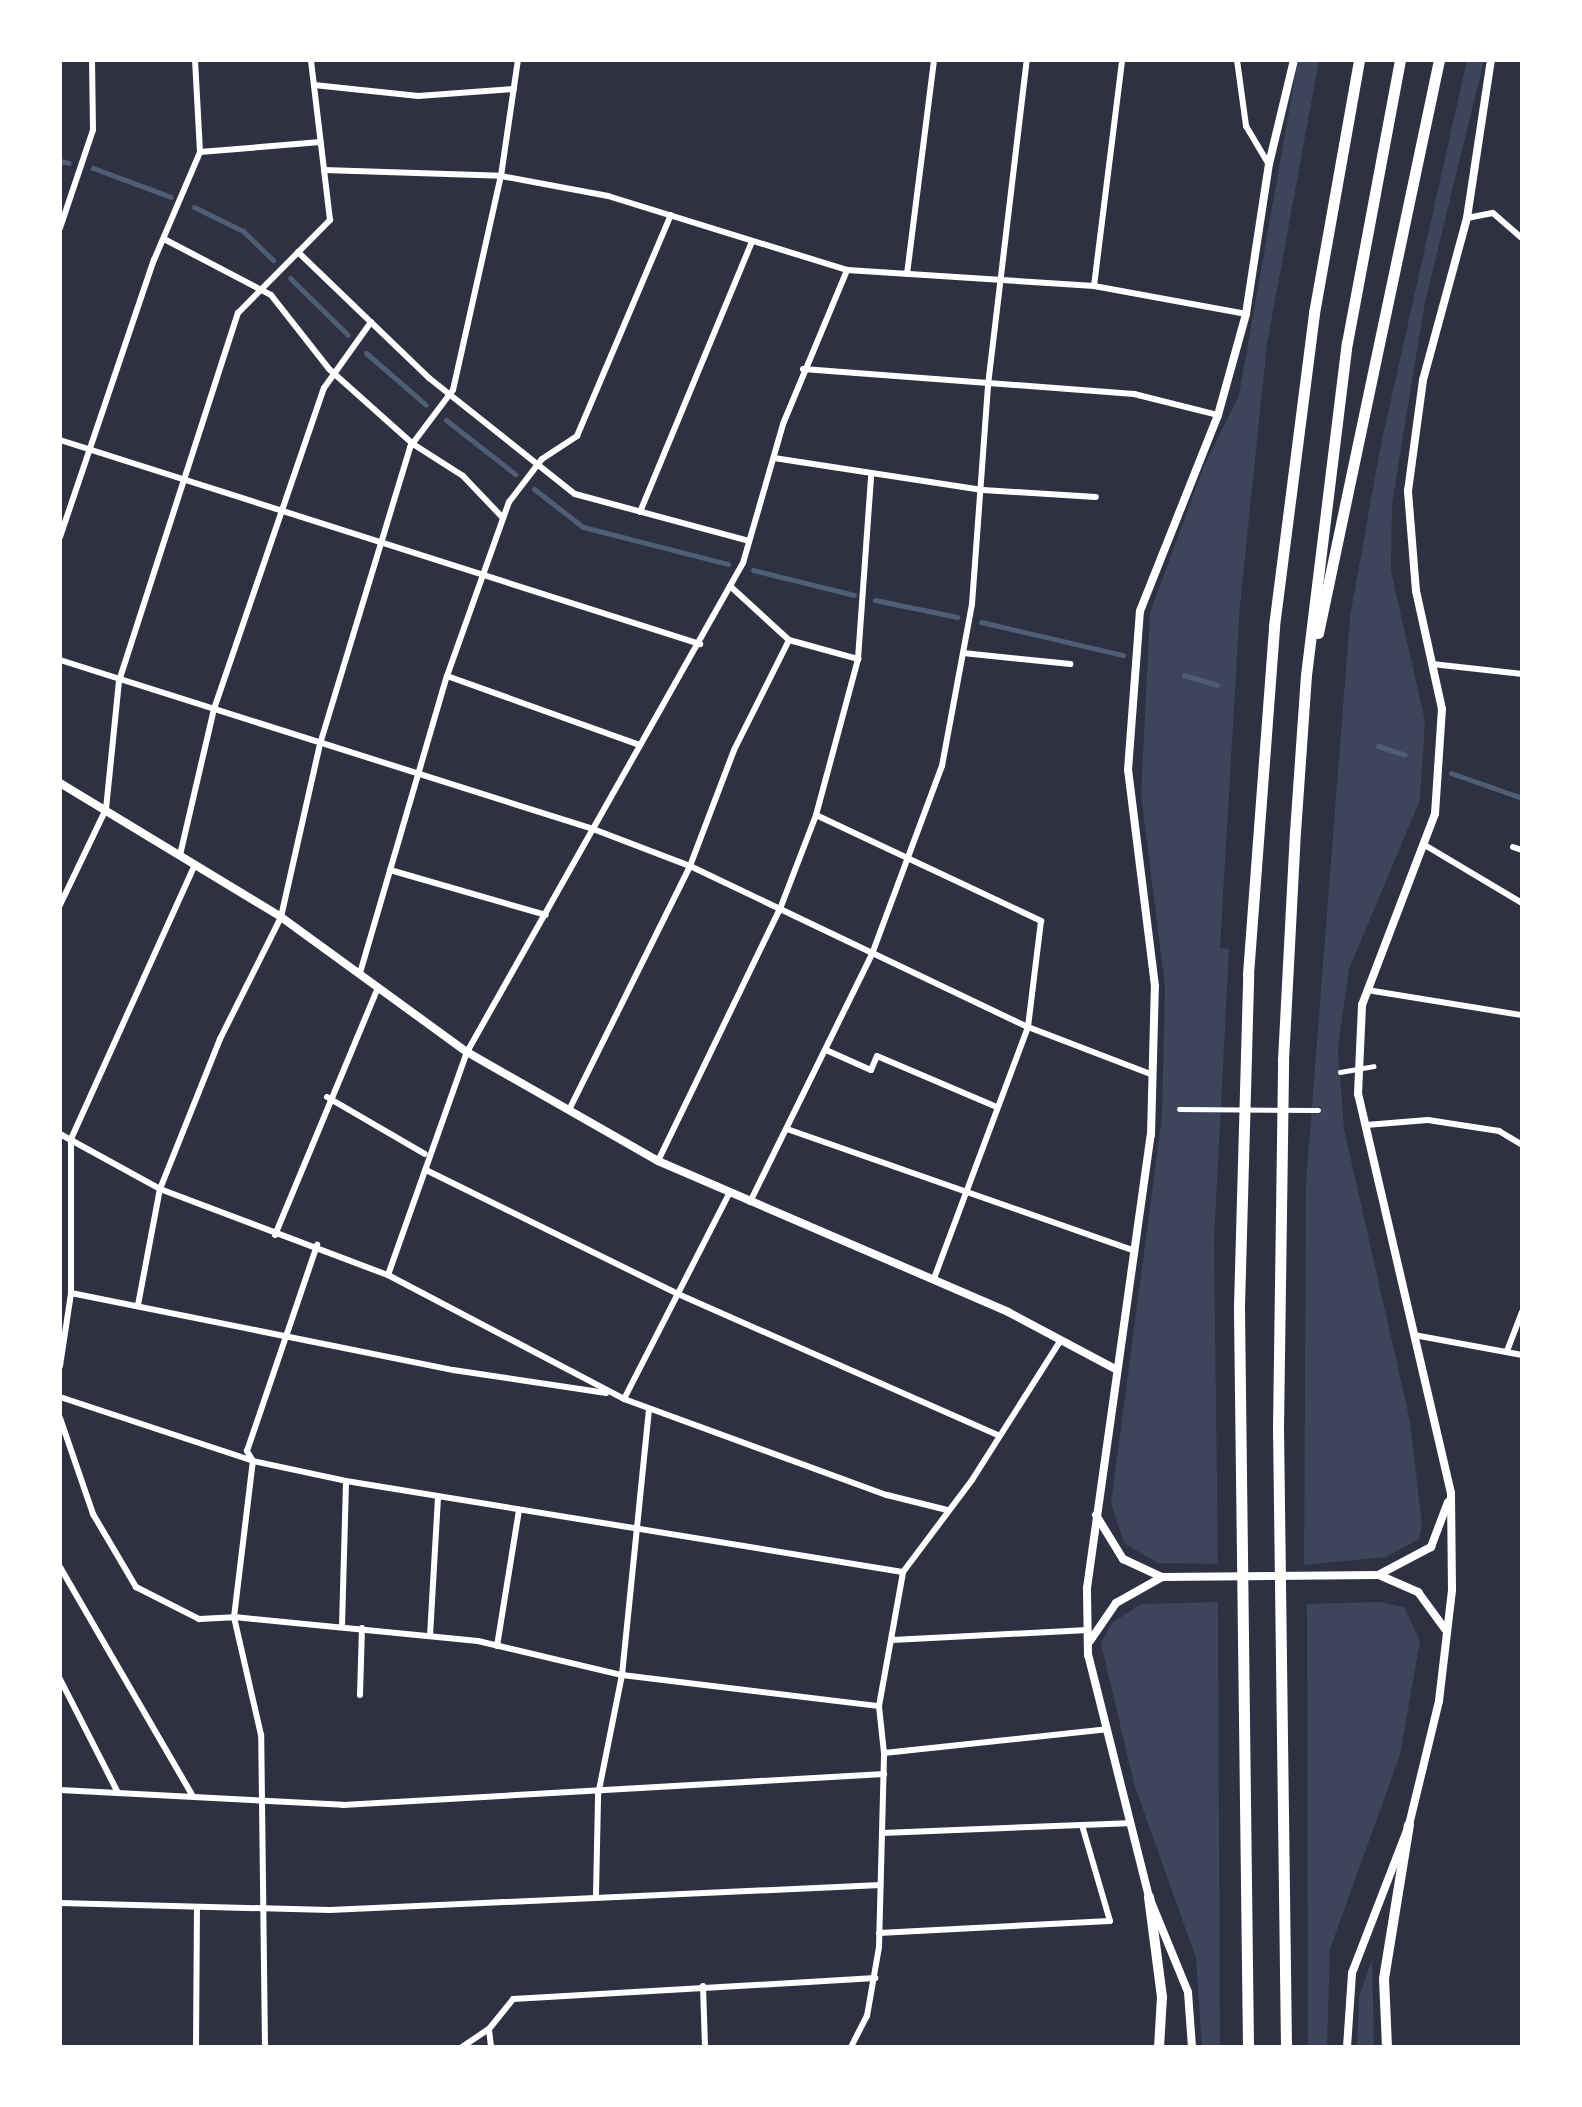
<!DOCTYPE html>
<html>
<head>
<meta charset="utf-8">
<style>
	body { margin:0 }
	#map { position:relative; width:1582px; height:2107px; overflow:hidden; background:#2d3142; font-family:"Roboto Condensed",sans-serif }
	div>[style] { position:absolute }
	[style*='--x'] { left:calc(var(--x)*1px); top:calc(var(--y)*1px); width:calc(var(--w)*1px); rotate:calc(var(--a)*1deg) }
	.green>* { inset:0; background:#3c4559 }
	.stream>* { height:5px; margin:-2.5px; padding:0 2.5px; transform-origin:2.5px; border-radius:2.5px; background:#4f5d75 }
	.pedestrian>* { height:5px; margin:-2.5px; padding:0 2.5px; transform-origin:2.5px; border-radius:2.5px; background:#fff }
	.minor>* { height:6px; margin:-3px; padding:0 3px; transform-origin:3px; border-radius:3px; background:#fff }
	.tertiary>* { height:8px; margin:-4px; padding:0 4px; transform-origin:4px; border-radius:4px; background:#fff }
	.primary>* { height:10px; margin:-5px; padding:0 5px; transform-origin:5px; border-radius:5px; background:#fff }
	.motorway>* { height:11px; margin:-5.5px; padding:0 5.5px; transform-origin:5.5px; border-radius:5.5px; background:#fff }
	span { translate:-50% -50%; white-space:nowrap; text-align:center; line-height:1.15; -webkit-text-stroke:8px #fff; paint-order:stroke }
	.frame { position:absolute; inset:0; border:62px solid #fff; pointer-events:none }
</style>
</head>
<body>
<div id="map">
	<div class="green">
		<div style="clip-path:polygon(1298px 60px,1319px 60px,1267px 344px,1240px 605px,1220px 948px,1229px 949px,1214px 1241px,1218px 1564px,1158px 1563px,1124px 1543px,1111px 1503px,1162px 1116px,1165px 987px,1141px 795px,1150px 613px,1204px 466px,1239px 395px)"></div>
		<div style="clip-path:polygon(1467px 60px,1484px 60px,1425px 302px,1392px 504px,1391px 571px,1425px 721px,1420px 800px,1349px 969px,1338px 1049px,1344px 1129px,1410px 1421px,1422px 1525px,1419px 1539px,1386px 1557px,1304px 1565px,1306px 1183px,1350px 617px,1380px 449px)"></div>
		<div style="clip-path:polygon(1218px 1602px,1220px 2047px,1202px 2047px,1196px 1958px,1134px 1784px,1101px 1643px,1112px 1623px,1141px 1604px)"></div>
		<div style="clip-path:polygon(1380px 1602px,1404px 1607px,1420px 1641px,1400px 1755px,1330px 1949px,1327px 2047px,1308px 2047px,1307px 1604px)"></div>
		<div style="clip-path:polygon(1372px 1959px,1374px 2047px,1357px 2047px,1359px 1997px)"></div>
	</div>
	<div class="stream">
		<div style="--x:60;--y:161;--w:9;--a:13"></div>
		<div style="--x:93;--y:168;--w:83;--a:20.4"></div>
		<div style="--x:194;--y:207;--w:55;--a:26.1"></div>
		<div style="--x:243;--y:231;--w:42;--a:44"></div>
		<div style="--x:290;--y:278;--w:81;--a:44.5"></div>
		<div style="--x:366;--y:353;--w:79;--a:40.9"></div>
		<div style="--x:446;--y:420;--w:88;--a:38"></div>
		<div style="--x:534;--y:489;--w:62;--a:37.8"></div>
		<div style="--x:583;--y:527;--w:150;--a:14.3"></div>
		<div style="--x:753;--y:570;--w:104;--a:13.9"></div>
		<div style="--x:875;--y:600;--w:84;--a:11.7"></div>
		<div style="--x:981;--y:622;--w:146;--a:13.1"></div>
		<div style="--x:1184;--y:675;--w:34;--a:17"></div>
		<div style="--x:1378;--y:746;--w:28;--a:18"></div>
		<div style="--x:1451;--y:773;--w:75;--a:19.4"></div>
	</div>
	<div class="pedestrian">
		<div style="--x:1340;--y:1072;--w:34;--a:-10"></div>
		<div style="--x:1179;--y:1109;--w:139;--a:0.4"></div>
	</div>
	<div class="minor">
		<div style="--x:1237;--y:60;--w:67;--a:82.2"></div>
		<div style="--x:1246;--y:126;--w:43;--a:59.3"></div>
		<div style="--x:314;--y:85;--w:105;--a:6"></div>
		<div style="--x:418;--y:96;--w:96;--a:-4.2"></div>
		<div style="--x:200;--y:152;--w:121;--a:-4.7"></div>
		<div style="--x:324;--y:170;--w:177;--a:1.9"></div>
		<div style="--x:501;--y:176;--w:109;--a:10.6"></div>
		<div style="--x:608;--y:196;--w:250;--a:17.2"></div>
		<div style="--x:847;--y:270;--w:248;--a:3.7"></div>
		<div style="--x:1094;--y:286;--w:155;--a:10.4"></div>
		<div style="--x:1467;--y:218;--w:26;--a:-11"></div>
		<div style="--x:1493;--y:213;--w:38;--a:41"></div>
		<div style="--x:60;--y:228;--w:103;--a:-71.4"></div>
		<div style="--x:93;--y:130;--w:70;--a:-90.8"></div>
		<div style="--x:164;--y:239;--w:121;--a:27.6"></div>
		<div style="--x:271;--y:295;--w:94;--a:51.9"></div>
		<div style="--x:329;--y:369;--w:113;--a:41.8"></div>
		<div style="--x:413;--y:444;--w:59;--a:32.6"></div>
		<div style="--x:463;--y:476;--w:58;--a:46.4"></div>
		<div style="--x:298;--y:252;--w:182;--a:43.9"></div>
		<div style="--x:429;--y:378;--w:186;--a:38.5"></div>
		<div style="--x:575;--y:494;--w:180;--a:15.1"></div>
		<div style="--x:907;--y:274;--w:216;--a:-82.8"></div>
		<div style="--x:1094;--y:286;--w:228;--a:-82.9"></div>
		<div style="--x:803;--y:369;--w:332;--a:4.3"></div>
		<div style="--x:1134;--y:394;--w:87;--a:14"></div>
		<div style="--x:60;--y:440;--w:672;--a:17.68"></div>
		<div style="--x:774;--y:458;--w:211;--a:8.7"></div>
		<div style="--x:983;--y:490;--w:113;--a:3.5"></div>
		<div style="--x:640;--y:512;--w:292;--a:-67.5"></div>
		<div style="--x:60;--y:537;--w:293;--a:-71.3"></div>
		<div style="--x:154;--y:260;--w:117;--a:-66.9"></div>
		<div style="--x:200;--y:152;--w:92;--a:-93.1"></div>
		<div style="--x:730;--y:586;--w:80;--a:42.5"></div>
		<div style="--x:789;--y:640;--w:72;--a:15.4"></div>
		<div style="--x:963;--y:653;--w:108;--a:5.9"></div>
		<div style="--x:60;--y:660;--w:559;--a:17.59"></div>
		<div style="--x:593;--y:829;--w:104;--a:20.9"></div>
		<div style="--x:690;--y:866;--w:374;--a:25.5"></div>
		<div style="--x:1028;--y:1027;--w:134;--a:21"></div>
		<div style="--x:1432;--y:664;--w:91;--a:6.3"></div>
		<div style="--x:447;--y:676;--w:205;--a:19.7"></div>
		<div style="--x:816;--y:815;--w:249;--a:25.2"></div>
		<div style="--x:1041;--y:921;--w:107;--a:97"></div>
		<div style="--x:1028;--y:1027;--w:269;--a:110.5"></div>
		<div style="--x:1423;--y:844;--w:115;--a:30.8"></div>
		<div style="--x:1513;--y:847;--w:9;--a:18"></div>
		<div style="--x:180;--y:855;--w:150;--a:-76.9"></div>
		<div style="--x:214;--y:709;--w:339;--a:-71.1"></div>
		<div style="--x:324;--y:388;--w:81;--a:-54.5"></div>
		<div style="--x:390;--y:870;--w:162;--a:16.1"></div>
		<div style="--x:60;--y:905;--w:106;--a:-64.4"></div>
		<div style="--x:106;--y:809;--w:129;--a:-84.2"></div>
		<div style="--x:119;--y:681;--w:387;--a:-72.1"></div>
		<div style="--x:238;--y:313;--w:131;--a:-45.3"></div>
		<div style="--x:330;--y:220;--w:161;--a:-96.8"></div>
		<div style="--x:360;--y:973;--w:309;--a:-73.7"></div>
		<div style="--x:447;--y:676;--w:185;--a:-70.4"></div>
		<div style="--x:509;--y:502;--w:54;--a:-52.5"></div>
		<div style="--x:542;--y:459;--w:42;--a:-33.3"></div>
		<div style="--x:577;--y:436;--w:240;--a:-67"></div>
		<div style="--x:1367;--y:990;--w:157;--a:9.2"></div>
		<div style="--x:826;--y:1050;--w:49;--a:24"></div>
		<div style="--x:871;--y:1070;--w:15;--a:-67"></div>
		<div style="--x:877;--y:1056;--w:127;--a:23.1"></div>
		<div style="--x:327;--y:1097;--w:113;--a:30.2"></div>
		<div style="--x:569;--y:1110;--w:272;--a:-63.6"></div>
		<div style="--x:690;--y:866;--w:124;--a:-69.2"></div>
		<div style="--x:734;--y:750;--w:123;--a:-63.4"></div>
		<div style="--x:1366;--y:1125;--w:62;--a:-4.6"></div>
		<div style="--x:1428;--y:1120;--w:72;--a:8.8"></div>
		<div style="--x:1499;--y:1131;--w:27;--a:31"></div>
		<div style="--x:787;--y:1129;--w:367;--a:19.3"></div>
		<div style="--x:60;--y:1134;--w:114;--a:28.8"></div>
		<div style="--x:160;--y:1189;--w:244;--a:20.7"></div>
		<div style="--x:388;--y:1275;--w:267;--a:27.7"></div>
		<div style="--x:624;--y:1399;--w:280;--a:20.1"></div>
		<div style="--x:887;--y:1495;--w:62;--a:14"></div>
		<div style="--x:658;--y:1161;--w:280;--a:-64.2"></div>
		<div style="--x:780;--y:909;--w:101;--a:-69"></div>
		<div style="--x:816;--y:815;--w:162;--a:-74.9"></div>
		<div style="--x:858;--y:659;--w:183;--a:-85.9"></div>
		<div style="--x:426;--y:1170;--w:281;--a:26.2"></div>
		<div style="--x:678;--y:1294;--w:350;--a:23.8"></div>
		<div style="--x:750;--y:1202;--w:276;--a:-63.8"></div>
		<div style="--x:872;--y:954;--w:201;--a:-69.6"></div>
		<div style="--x:942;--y:766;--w:165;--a:-79.5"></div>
		<div style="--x:972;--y:604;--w:220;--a:-85.8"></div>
		<div style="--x:988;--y:385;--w:327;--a:-83.2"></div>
		<div style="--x:275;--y:1235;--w:269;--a:-67.4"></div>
		<div style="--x:388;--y:1275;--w:237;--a:-70.5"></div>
		<div style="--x:467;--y:1052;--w:562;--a:-60.56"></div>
		<div style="--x:743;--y:563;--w:145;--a:-73.9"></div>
		<div style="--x:783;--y:424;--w:167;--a:-67.4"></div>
		<div style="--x:71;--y:1293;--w:390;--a:11.4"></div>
		<div style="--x:453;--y:1370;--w:155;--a:8.5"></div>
		<div style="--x:138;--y:1305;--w:118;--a:-79.3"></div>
		<div style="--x:160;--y:1189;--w:162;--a:-68.2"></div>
		<div style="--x:220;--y:1039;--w:136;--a:-63.4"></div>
		<div style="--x:281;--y:917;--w:177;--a:-77.3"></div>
		<div style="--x:320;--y:744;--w:310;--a:-73.1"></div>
		<div style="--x:410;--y:447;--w:71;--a:-53"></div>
		<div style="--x:453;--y:390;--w:219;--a:-77.4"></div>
		<div style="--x:501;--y:176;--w:117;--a:-81.7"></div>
		<div style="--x:1414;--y:1335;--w:110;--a:10.5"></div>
		<div style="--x:1507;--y:1351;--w:42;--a:-69"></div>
		<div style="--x:60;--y:1366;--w:74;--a:-81.4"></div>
		<div style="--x:71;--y:1293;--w:154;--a:-90"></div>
		<div style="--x:71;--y:1139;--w:301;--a:-65.7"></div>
		<div style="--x:60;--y:1397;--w:203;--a:18.3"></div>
		<div style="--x:253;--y:1461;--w:95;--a:12.1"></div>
		<div style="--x:346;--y:1481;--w:564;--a:9.28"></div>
		<div style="--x:624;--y:1399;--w:230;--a:-62.9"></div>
		<div style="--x:60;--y:1418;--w:102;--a:71"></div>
		<div style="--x:93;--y:1514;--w:85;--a:59.5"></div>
		<div style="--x:136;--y:1587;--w:71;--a:26.9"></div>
		<div style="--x:199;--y:1619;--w:35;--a:-3"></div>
		<div style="--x:234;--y:1617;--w:245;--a:5.6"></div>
		<div style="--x:478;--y:1641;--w:148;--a:13.3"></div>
		<div style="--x:622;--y:1675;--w:259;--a:6.9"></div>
		<div style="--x:60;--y:1567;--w:265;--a:59.9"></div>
		<div style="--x:342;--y:1626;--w:145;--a:-88.4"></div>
		<div style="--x:430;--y:1636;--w:138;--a:-86.7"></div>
		<div style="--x:892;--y:1640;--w:196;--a:-2.9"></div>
		<div style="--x:497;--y:1646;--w:138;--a:-80.8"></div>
		<div style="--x:60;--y:1679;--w:128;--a:63"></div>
		<div style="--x:360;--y:1695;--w:67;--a:-88.3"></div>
		<div style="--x:884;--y:1753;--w:224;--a:-6.1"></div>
		<div style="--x:60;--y:1790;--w:283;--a:3"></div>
		<div style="--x:343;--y:1805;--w:542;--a:-3.28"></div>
		<div style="--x:882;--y:1833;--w:246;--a:-2.3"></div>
		<div style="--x:596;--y:1894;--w:99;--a:-88.8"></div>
		<div style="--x:598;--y:1795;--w:122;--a:-78.7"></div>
		<div style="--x:622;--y:1675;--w:266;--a:-84.2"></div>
		<div style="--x:60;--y:1903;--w:270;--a:1.5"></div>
		<div style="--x:330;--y:1910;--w:551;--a:-2.6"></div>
		<div style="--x:879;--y:1933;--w:231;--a:-3"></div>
		<div style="--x:1110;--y:1921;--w:100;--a:-106.3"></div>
		<div style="--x:703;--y:1986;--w:61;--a:88.1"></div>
		<div style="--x:489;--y:2030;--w:17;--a:83"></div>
		<div style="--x:196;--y:2047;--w:140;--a:-89.6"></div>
		<div style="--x:265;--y:2047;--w:312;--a:-90.7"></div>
		<div style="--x:261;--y:1735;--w:121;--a:-102.9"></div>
		<div style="--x:234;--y:1617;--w:157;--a:-83.1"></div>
		<div style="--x:253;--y:1461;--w:12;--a:-121"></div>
		<div style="--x:247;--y:1451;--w:218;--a:-71.2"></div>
		<div style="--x:462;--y:2047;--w:32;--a:-34"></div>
		<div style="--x:489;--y:2029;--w:38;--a:-51"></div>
		<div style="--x:513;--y:1999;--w:363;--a:-3.3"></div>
		<div style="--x:851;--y:2047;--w:35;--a:-63"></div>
		<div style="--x:867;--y:2016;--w:70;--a:-80.1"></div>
		<div style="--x:879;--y:1947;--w:194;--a:-88.5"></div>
		<div style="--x:884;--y:1753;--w:47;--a:-96.1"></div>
		<div style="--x:879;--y:1706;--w:136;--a:-79.8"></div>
		<div style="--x:903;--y:1572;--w:115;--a:-53.1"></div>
		<div style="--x:972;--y:1480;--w:166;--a:-57.6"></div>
	</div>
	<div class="tertiary">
		<div style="--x:60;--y:783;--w:258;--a:31.2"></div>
		<div style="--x:281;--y:917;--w:230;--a:36"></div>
		<div style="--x:467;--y:1052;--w:220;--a:29.7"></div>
		<div style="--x:658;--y:1161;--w:381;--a:23.3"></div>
		<div style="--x:1008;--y:1312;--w:121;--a:28"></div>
		<div style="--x:1096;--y:1515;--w:52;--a:58.5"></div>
		<div style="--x:1123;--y:1559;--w:43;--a:24.8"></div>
		<div style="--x:1380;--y:1574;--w:58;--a:-27.9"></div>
		<div style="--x:1431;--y:1547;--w:48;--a:-69.3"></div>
		<div style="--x:1090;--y:1641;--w:46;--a:-55.6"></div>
		<div style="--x:1116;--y:1603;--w:53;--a:-29.5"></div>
		<div style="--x:1162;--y:1577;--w:217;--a:-0.5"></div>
		<div style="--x:1379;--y:1575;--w:43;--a:23.6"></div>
		<div style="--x:1418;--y:1592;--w:46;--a:53.9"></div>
		<div style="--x:1192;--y:2047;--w:55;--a:-94.2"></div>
		<div style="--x:1188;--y:1992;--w:103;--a:-112.3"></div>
		<div style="--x:1149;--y:1897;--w:250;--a:-104.1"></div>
		<div style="--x:1088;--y:1655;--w:67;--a:-90.9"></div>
		<div style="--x:1087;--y:1588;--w:457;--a:-82"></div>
		<div style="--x:1151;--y:1135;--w:149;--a:-88.5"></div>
		<div style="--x:1155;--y:986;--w:218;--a:-97.1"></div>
		<div style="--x:1128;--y:770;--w:159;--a:-85.7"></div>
		<div style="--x:1140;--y:611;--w:211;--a:-68.3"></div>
		<div style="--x:1218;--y:415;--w:105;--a:-74.5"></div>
		<div style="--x:1246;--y:314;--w:152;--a:-81.3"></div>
		<div style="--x:1269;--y:164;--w:107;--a:-76.5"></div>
		<div style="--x:1347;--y:2047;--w:74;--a:-86.1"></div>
		<div style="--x:1352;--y:1973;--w:159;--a:-68.9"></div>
		<div style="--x:1409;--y:1825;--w:128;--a:-76.4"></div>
		<div style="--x:1439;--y:1701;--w:112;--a:-83.3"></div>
		<div style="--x:1452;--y:1590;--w:97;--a:-90.6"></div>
		<div style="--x:1451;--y:1493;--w:410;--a:-103.1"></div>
		<div style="--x:1358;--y:1094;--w:89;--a:-87.4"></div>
		<div style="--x:1362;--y:1005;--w:204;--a:-69.1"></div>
		<div style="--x:1435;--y:814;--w:105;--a:-86.2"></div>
		<div style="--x:1442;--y:709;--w:121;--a:-102.4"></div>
		<div style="--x:1416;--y:591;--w:100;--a:-94.6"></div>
		<div style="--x:1408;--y:491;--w:112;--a:-82.3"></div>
		<div style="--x:1423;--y:380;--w:168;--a:-74.8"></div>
		<div style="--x:1467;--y:218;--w:160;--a:-81.4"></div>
	</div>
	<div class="primary">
		<div style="--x:1149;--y:1897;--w:101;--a:82.6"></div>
		<div style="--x:1162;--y:1997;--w:50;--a:93.4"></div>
		<div style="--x:1387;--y:2047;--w:68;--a:-92.5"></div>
		<div style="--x:1384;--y:1979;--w:156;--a:-80.8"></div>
	</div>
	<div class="motorway">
		<div style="--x:1318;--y:633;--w:586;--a:-78.08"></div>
		<div style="--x:1248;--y:2047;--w:741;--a:-90.7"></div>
		<div style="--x:1239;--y:1306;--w:332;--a:-88.4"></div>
		<div style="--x:1248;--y:974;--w:349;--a:-85.7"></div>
		<div style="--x:1274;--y:626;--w:316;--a:-82.7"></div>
		<div style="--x:1314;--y:313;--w:257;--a:-79.9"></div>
		<div style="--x:1286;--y:2047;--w:619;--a:-90.74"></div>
		<div style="--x:1278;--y:1428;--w:368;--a:-89.2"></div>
		<div style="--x:1283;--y:1060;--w:228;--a:-87"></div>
		<div style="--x:1295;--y:832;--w:157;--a:-86"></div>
		<div style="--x:1306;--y:675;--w:335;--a:-83"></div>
		<div style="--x:1347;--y:343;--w:288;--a:-79.4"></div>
	</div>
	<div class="frame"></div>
</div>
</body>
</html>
